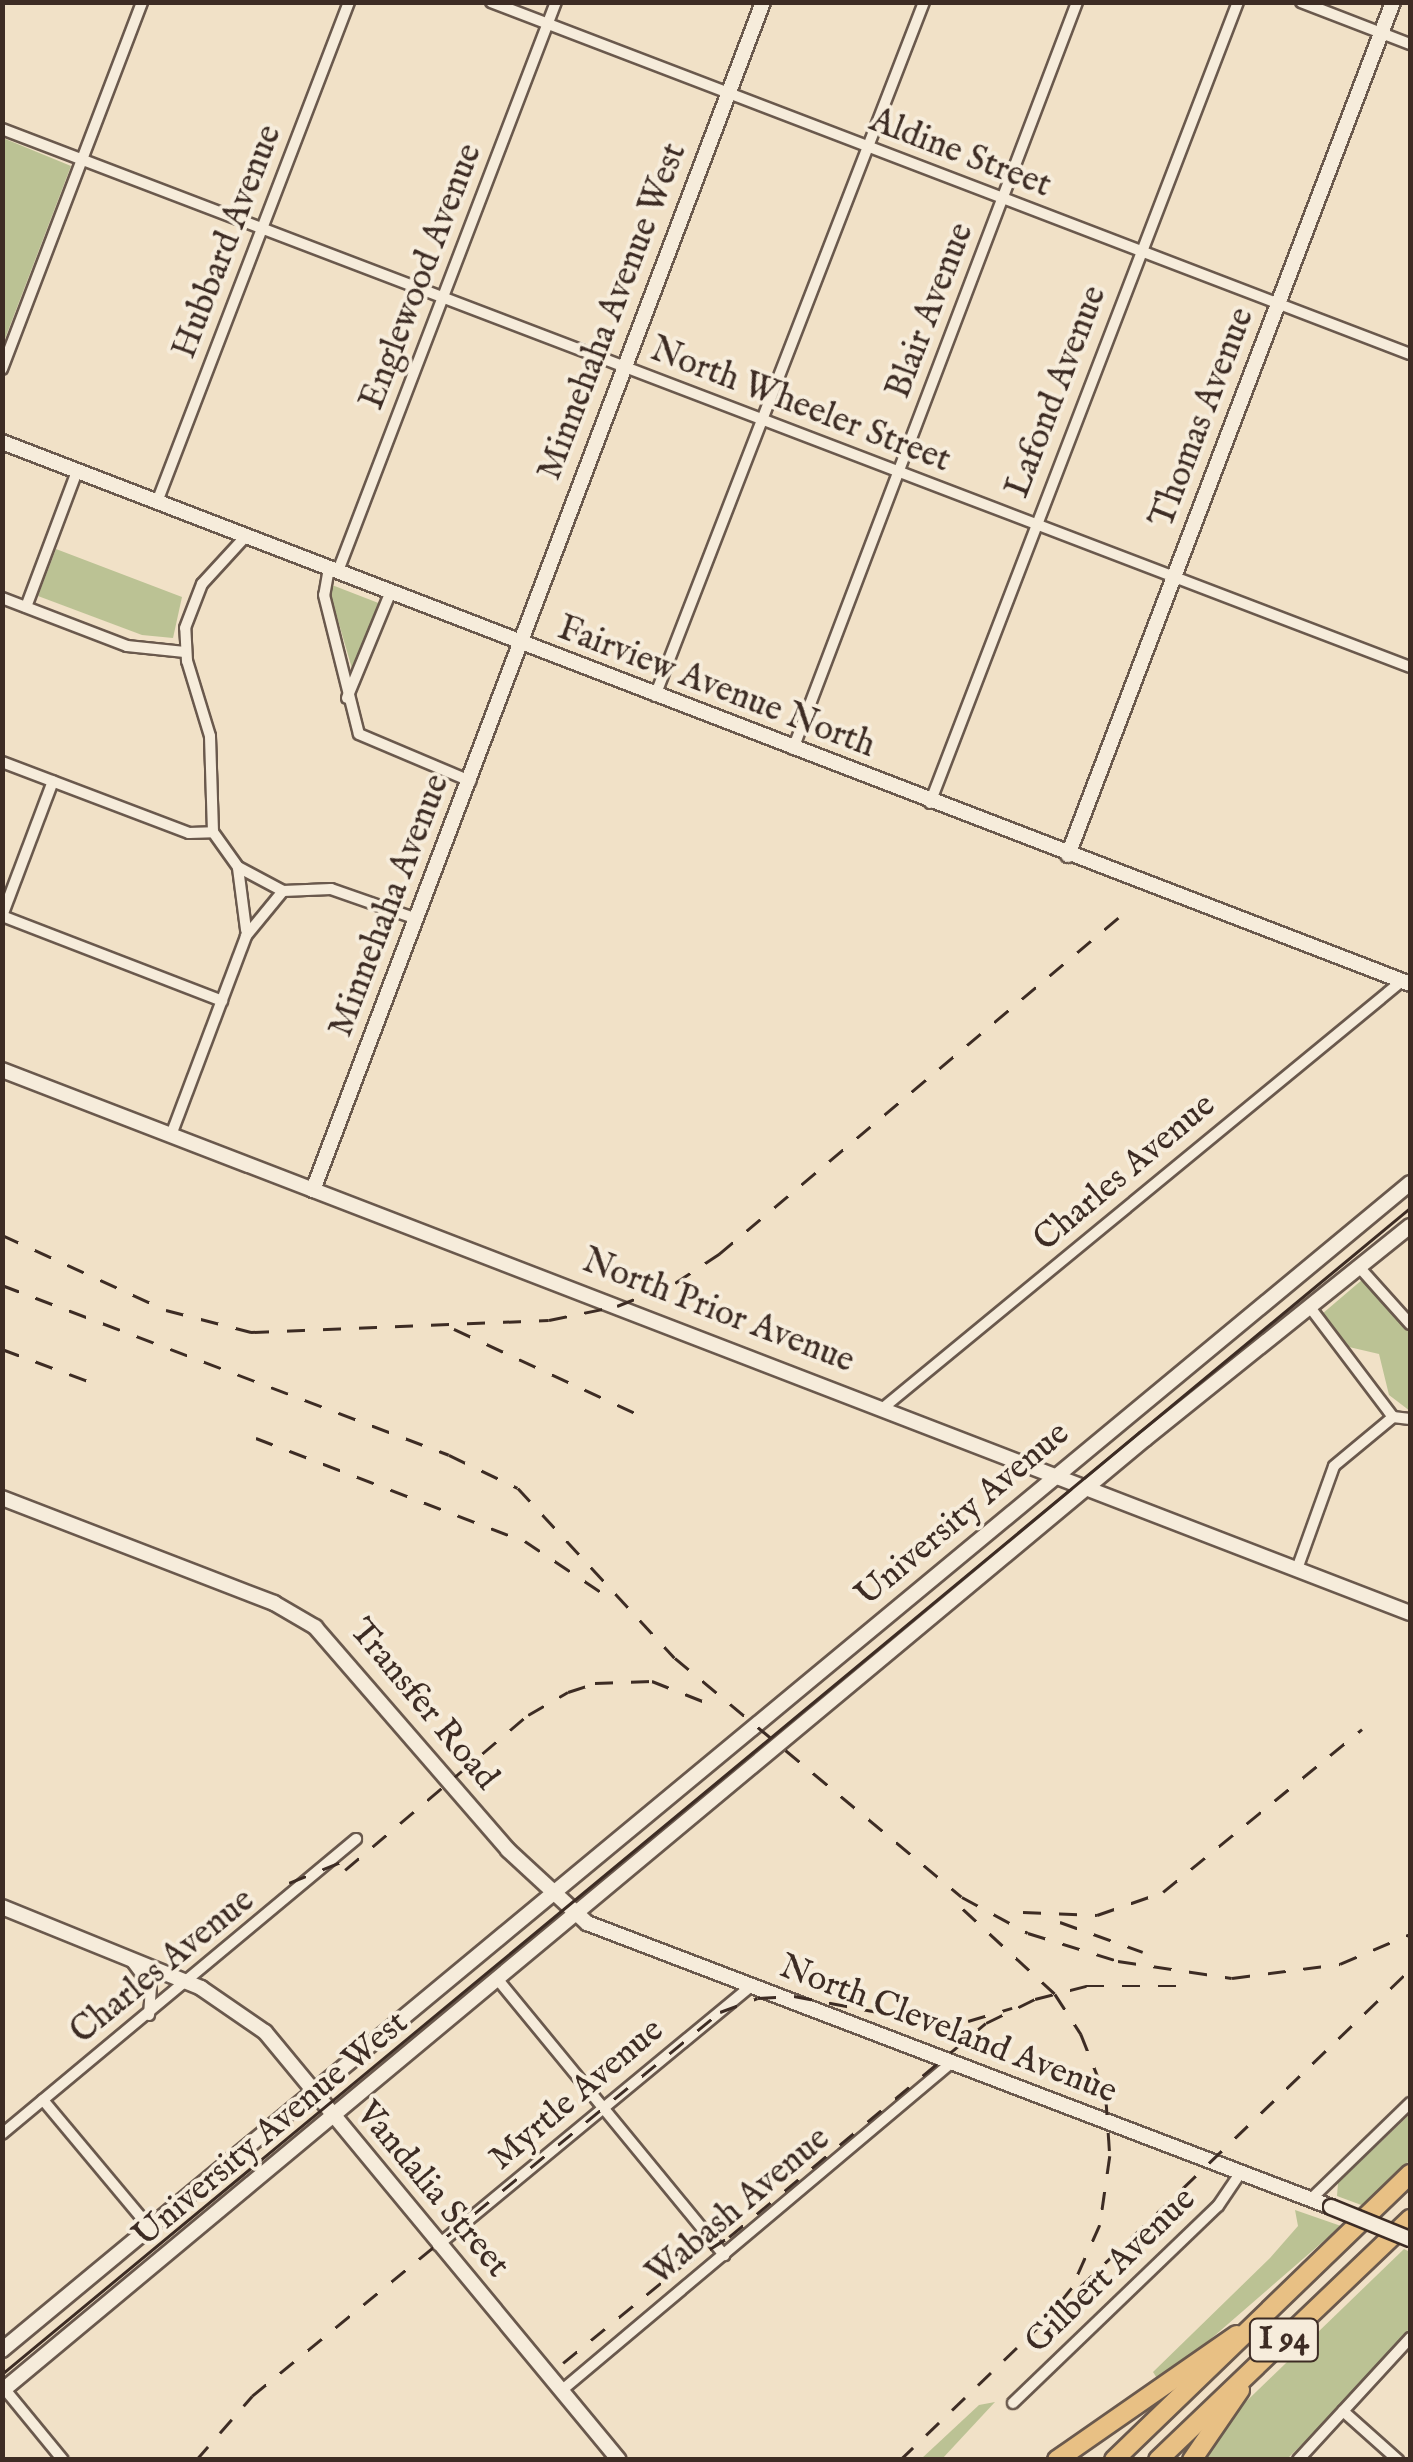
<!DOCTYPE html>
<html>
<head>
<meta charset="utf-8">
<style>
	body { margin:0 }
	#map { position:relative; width:1413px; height:2462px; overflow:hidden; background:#f1e1c7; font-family:"IM FELL English",serif }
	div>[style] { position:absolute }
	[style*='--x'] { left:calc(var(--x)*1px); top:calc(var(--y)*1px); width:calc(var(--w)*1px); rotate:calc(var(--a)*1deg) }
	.green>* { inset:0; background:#bbc294 }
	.roads { filter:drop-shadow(2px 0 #6a594d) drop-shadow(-2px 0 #6a594d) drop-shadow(0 2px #6a594d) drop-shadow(0 -2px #6a594d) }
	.street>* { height:10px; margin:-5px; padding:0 5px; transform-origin:5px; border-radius:5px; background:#f6ecdb }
	.secondary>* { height:14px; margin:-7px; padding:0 7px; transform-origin:7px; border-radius:7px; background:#f6ecdb }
	.highway>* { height:18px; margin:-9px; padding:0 9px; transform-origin:9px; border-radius:9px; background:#e8c084 }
	.tram>* { height:2.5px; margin:-1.25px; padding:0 1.25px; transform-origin:1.25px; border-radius:1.25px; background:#3d2c24 }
	.rail>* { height:2.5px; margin-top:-1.25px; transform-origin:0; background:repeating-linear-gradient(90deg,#3d2c24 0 18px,transparent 0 36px) }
	.bridges { filter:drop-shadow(2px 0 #3d2c24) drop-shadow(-2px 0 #3d2c24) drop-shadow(0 2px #3d2c24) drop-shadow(0 -2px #3d2c24) }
	.secondary-bridge>* { height:14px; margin:-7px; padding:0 7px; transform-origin:7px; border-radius:7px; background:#f6ecdb }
	span { translate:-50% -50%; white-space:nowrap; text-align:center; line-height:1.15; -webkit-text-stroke:8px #f6ecdb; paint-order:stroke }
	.shield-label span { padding:2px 8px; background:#f6ecdb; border:2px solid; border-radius:8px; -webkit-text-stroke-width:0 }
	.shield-label { font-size:32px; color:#3d2c24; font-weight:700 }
	.street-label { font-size:35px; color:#3d2c24 }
	.frame { position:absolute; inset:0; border:5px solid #3d2c24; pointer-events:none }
</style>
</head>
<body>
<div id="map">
	<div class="green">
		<div style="clip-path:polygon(3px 138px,71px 166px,3px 344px)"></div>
		<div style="clip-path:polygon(56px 549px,182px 597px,173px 638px,142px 635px,38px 596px)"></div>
		<div style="clip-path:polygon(332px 585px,381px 604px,353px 672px,330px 593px)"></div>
		<div style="clip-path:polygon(1363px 1279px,1410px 1331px,1410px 1411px,1389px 1395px,1379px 1354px,1349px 1347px,1322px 1314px)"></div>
		<div style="clip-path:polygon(1410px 2114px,1410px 2160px,1364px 2206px,1337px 2196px,1338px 2183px)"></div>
		<div style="clip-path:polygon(1295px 2210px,1341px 2226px,1160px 2383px,1153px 2372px,1270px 2258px,1298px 2226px)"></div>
		<div style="clip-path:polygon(1404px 2249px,1410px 2252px,1410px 2328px,1328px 2419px,1287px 2459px,1195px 2460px,1228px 2419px)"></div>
		<div style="clip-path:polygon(995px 2402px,942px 2459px,921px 2459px,979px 2405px)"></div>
	</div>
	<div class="roads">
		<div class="street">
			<div style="--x:491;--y:2;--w:984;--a:20.96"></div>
			<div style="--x:1301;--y:2;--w:117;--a:21.1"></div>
			<div style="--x:2;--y:129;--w:1507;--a:20.91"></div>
			<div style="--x:2;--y:369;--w:393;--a:-69.1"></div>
			<div style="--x:157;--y:502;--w:536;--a:-68.99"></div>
			<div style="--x:329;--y:568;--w:27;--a:100"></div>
			<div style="--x:324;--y:595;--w:143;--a:75.9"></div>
			<div style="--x:359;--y:734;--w:121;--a:22.9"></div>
			<div style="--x:338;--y:571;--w:609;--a:-69.04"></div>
			<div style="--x:2;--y:598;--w:134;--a:21"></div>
			<div style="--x:127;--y:646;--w:58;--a:5.9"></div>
			<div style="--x:26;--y:607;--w:145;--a:-69.4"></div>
			<div style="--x:655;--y:696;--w:744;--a:-68.81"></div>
			<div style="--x:347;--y:698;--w:116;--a:-67.6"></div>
			<div style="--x:793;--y:749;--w:799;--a:-69.18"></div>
			<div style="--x:2;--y:762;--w:200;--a:20.8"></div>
			<div style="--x:189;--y:833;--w:24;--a:-2"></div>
			<div style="--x:213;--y:832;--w:43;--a:54.5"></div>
			<div style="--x:238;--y:867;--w:51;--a:28.1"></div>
			<div style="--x:283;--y:891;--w:48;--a:-2.4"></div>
			<div style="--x:331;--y:889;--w:91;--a:19.2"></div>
			<div style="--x:930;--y:803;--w:858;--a:-68.97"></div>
			<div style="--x:213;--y:832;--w:96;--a:-91.8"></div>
			<div style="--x:210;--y:736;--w:78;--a:-107"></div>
			<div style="--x:187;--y:661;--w:33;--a:-93"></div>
			<div style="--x:185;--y:628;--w:47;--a:-68.9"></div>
			<div style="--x:202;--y:584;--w:65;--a:-47.5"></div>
			<div style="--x:238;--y:868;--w:63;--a:82.6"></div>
			<div style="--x:2;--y:916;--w:236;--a:21.1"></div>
			<div style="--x:2;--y:916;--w:144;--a:-69.3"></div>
			<div style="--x:171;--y:1135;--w:213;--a:-69.3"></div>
			<div style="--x:246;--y:936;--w:58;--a:-50.6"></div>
			<div style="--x:1360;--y:1268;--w:75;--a:48.2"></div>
			<div style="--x:1309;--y:1306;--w:139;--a:52.9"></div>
			<div style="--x:883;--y:1408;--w:672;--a:-39.45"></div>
			<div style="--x:1393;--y:1417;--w:17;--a:7"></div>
			<div style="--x:1297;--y:1569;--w:109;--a:-70.2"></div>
			<div style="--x:1334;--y:1466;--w:77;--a:-39.7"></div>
			<div style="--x:132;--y:1962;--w:31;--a:53"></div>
			<div style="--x:151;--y:1987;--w:28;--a:94"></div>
			<div style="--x:499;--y:1981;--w:355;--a:50.6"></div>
			<div style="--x:43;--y:2100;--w:167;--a:50.1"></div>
			<div style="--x:2;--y:2134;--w:461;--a:-39.8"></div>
			<div style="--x:1311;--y:2199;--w:138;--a:-44.1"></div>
			<div style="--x:438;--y:2245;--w:405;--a:-39.6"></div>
			<div style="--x:3;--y:2387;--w:94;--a:50.6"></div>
			<div style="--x:561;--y:2391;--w:510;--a:-40.06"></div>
			<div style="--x:1013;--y:2403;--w:284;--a:-43.9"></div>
			<div style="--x:1218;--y:2206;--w:40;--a:-56"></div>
			<div style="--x:1343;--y:2411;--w:74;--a:41.7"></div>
			<div style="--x:1298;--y:2460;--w:166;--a:-47.4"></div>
		</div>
		<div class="secondary">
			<div style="--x:2;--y:442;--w:1509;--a:21.05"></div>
			<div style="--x:1068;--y:855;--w:913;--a:-69.14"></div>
			<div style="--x:2;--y:1070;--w:1509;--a:21.09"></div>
			<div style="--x:313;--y:1190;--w:1270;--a:-69.25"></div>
			<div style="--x:2;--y:1498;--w:292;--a:21.1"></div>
			<div style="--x:274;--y:1603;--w:48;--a:30.3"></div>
			<div style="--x:315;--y:1627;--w:295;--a:49.1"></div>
			<div style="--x:508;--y:1850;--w:108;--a:42.7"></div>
			<div style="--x:587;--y:1923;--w:796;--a:20.89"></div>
			<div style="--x:2;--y:1907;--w:215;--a:22.1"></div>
			<div style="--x:201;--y:1988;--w:78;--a:34.5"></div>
			<div style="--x:265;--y:2032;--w:555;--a:50.41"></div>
			<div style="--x:2;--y:2350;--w:1829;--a:-39.65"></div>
			<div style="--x:2;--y:2391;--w:1488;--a:-39.79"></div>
			<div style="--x:1145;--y:1439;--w:340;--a:-38.8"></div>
		</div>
		<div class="highway">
			<div style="--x:1057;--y:2460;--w:219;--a:-34.8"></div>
			<div style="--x:1114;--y:2460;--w:412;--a:-44"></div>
			<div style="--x:1158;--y:2460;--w:349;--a:-43.7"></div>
			<div style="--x:1192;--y:2460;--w:85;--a:-55.6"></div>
		</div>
	</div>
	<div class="tram">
		<div style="--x:2;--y:2374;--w:1828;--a:-39.63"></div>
	</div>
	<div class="rail">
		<div style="--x:2;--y:1235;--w:180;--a:24.6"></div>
		<div style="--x:166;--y:1310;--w:88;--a:14.5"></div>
		<div style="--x:251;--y:1332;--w:298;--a:-2.3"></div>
		<div style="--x:549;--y:1320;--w:69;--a:-11.6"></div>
		<div style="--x:617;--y:1306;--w:62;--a:-21.6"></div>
		<div style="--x:675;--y:1283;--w:53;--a:-33.4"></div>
		<div style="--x:719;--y:1254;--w:522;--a:-40.1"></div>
		<div style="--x:2;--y:1285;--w:478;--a:20.8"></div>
		<div style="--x:449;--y:1455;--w:76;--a:25.6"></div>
		<div style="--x:518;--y:1488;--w:231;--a:47.3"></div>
		<div style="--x:675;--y:1658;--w:373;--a:39.8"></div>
		<div style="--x:962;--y:1897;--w:75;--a:28.6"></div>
		<div style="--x:1028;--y:1933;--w:94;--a:17.3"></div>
		<div style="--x:1118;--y:1961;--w:115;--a:8.5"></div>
		<div style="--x:1232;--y:1978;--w:109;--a:-7.4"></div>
		<div style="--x:1340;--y:1964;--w:76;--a:-23.2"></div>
		<div style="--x:454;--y:1329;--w:200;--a:24.9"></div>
		<div style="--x:2;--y:1349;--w:100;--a:20.4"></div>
		<div style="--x:256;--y:1438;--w:288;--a:21"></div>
		<div style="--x:525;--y:1541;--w:92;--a:33.9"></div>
		<div style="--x:345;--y:1870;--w:240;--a:-40.3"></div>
		<div style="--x:528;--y:1715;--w:46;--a:-29.9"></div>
		<div style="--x:568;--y:1692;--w:28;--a:-18"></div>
		<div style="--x:595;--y:1683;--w:57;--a:-2"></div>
		<div style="--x:652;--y:1681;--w:68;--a:21.6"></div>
		<div style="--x:289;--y:1883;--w:69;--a:-22.1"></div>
		<div style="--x:963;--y:1909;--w:125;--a:42.7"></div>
		<div style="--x:1055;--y:1994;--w:48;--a:57"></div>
		<div style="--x:1081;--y:2034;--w:68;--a:68.4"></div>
		<div style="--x:1106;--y:2097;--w:59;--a:86.1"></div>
		<div style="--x:1110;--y:2156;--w:70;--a:98.2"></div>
		<div style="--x:1100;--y:2225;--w:69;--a:114"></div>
		<div style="--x:1072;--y:2288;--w:40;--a:129"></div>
		<div style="--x:1023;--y:1912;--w:74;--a:2.3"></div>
		<div style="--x:1097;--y:1915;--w:70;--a:-19.2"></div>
		<div style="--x:1163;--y:1892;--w:257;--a:-39.3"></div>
		<div style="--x:1060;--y:1922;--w:88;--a:19.9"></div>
		<div style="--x:1079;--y:2288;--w:460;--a:-43.9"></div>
		<div style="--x:563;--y:2363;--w:150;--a:-39.3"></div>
		<div style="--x:679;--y:2268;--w:59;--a:-31.8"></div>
		<div style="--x:729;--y:2237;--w:334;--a:-39.8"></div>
		<div style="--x:986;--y:2023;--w:55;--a:-26.1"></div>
		<div style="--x:1035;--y:1999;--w:53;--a:-14.3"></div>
		<div style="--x:1086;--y:1986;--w:99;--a:0"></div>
		<div style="--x:196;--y:2460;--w:85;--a:-48.8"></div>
		<div style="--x:252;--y:2396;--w:605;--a:-39.37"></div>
		<div style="--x:720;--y:2012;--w:40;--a:-20.2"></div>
		<div style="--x:758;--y:1998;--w:36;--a:-3"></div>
		<div style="--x:794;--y:1996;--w:144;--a:10.8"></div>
		<div style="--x:935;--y:2023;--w:33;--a:-3"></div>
		<div style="--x:968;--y:2021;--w:46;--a:-16.5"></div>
		<div style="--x:900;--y:2460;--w:214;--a:-43.9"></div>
	</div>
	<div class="bridges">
		<div class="secondary-bridge">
			<div style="--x:1331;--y:2207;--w:85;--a:22.1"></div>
		</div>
	</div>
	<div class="shield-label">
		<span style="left:1284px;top:2340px">I 94</span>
	</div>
	<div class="street-label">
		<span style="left:960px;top:154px;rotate:21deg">Aldine Street</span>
		<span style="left:228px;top:242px;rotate:-69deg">Hubbard Avenue</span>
		<span style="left:422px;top:277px;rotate:-69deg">Englewood Avenue</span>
		<span style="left:931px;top:311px;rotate:-69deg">Blair Avenue</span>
		<span style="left:613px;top:312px;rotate:-69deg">Minnehaha Avenue West</span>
		<span style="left:1057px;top:392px;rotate:-69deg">Lafond Avenue</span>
		<span style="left:800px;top:406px;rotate:21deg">North Wheeler Street</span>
		<span style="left:1203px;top:418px;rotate:-69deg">Thomas Avenue</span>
		<span style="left:716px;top:688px;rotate:21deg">Fairview Avenue North</span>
		<span style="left:390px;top:906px;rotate:-69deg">Minnehaha Avenue</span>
		<span style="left:1125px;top:1173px;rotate:-40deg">Charles Avenue</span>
		<span style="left:718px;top:1312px;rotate:21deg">North Prior Avenue</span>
		<span style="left:963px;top:1515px;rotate:-40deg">University Avenue</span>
		<span style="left:423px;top:1705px;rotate:50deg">Transfer Road</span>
		<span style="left:163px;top:1967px;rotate:-39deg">Charles Avenue</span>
		<span style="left:948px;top:2030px;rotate:21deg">North Cleveland Avenue</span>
		<span style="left:577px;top:2095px;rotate:-40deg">Myrtle Avenue</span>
		<span style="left:271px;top:2130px;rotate:-40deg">University Avenue West</span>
		<span style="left:432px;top:2190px;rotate:50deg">Vandalia Street</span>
		<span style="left:739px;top:2207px;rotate:-40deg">Wabash Avenue</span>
		<span style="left:1111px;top:2271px;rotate:-44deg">Gilbert Avenue</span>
	</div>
	<div class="frame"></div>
</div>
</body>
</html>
